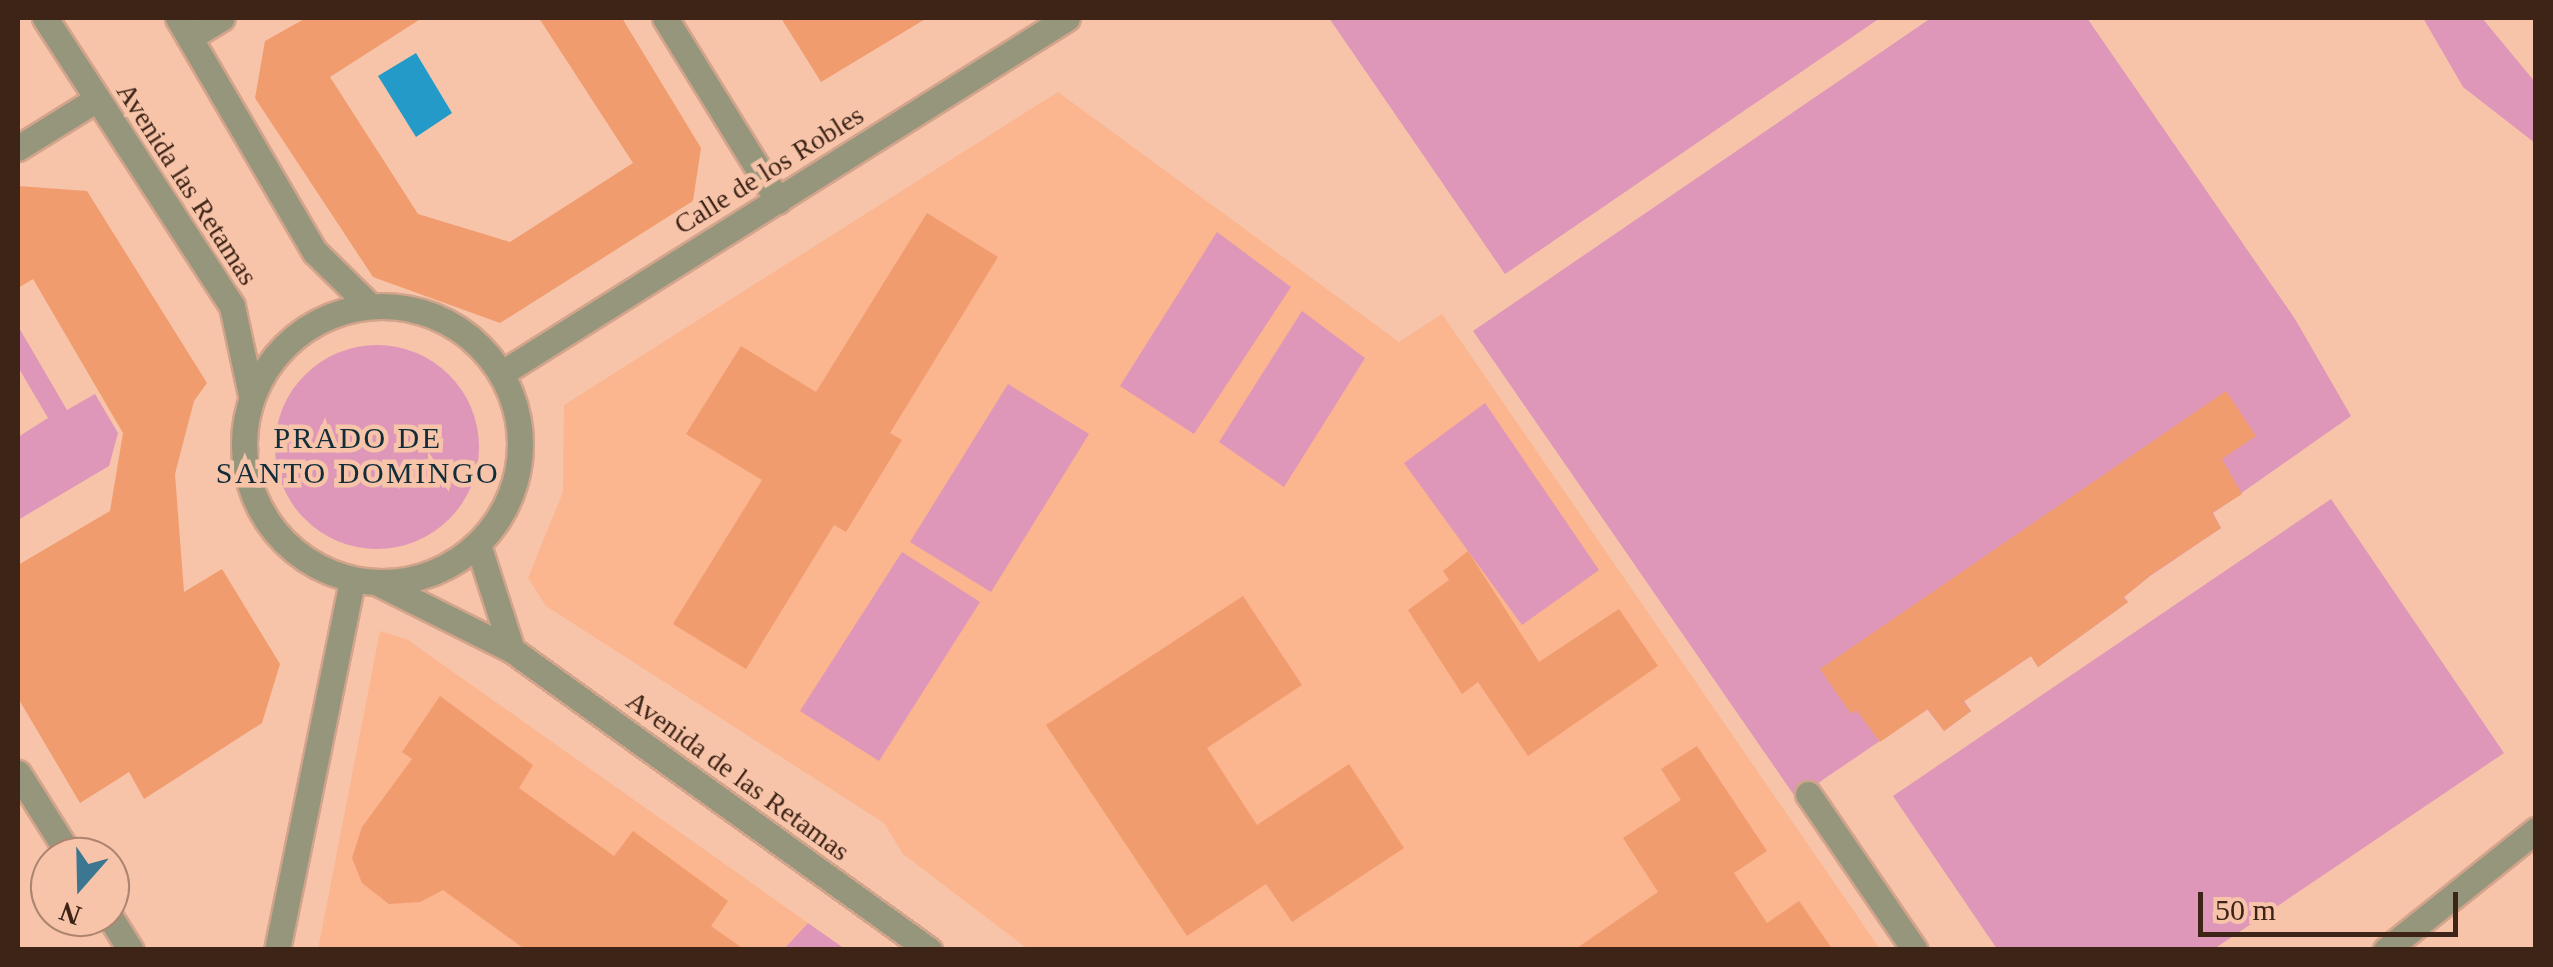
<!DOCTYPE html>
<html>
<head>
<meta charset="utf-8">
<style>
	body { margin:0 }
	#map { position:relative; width:2553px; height:967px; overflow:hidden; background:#f7c4a9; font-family:Georgia,serif }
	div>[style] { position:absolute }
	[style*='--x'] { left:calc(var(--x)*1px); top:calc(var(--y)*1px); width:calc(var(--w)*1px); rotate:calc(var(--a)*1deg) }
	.built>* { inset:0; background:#fbb58f }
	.green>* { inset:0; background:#de96b9 }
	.round { border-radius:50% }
	.water>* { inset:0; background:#239ac7 }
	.building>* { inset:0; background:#f09c6e }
	.roads { filter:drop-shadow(2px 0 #d2a48c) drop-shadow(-2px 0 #d2a48c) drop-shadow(0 2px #d2a48c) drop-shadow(0 -2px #d2a48c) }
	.minor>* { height:25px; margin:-12.5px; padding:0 12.5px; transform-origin:12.5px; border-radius:12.5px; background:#95967b }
	.tertiary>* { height:25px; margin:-12.5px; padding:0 12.5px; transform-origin:12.5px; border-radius:12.5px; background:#95967b }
	.tertiary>.ring { margin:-12.5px; padding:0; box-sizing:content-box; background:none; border:25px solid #95967b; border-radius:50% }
	span { translate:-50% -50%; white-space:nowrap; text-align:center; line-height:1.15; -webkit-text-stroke:9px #f7c4a9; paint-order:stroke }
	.street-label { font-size:28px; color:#3d2417 }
	.neighbourhood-label { font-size:30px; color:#112d39; letter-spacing:2.5px }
	.frame { position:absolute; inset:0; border:20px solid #3d2417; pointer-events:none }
	.north { position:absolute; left:30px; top:837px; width:100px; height:100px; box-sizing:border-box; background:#f7c4a9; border:2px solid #ad846f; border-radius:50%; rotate:200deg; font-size:28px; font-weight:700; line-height:40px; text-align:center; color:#3d2417 }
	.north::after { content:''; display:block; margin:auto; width:35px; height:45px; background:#3d7690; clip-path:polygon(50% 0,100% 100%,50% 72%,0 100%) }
	.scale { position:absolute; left:2198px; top:892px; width:260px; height:45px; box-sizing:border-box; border:5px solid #3d2417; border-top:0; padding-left:12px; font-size:30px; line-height:35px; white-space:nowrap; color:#3d2417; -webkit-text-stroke:8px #f7c4a9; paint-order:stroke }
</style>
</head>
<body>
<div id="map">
	<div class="built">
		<div style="clip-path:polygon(1058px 92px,1399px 342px,1442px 314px,1880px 949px,1028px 949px,903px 854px,884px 823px,546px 606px,528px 578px,563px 492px,564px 405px)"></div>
		<div style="clip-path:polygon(380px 631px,408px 640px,808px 923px,784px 949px,318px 950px)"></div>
	</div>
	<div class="green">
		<div style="clip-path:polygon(1329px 18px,1880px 18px,1505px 274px)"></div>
		<div style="clip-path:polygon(1931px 18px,2087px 18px,2295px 319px,2351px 416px,2213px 513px,2221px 528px,2150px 576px,2124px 597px,2128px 602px,2038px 667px,2031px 656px,1964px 701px,1971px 711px,1944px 731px,1927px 709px,1796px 798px,1473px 331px)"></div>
		<div style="clip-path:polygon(2423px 18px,2482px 18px,2535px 82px,2535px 143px,2463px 87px)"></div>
		<div style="clip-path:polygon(1217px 232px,1291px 287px,1194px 434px,1120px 386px)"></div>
		<div style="clip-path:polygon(1302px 311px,1365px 358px,1284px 487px,1219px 442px)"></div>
		<div style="clip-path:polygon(18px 326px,67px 410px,95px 394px,118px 433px,109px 466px,18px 520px,18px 437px,48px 418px,18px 367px)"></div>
		<div class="round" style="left:275px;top:345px;width:204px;height:204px"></div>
		<div style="clip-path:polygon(1008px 384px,1089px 434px,991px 592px,910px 542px)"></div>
		<div style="clip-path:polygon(1485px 403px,1599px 570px,1522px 625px,1404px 463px)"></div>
		<div style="clip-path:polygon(2331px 499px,2504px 753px,2214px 949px,1997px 949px,1893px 796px)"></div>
		<div style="clip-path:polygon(902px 552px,980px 602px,879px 761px,800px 711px)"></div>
		<div style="clip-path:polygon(808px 923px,845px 949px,784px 949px)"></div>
	</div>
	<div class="water">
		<div style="clip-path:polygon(416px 53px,452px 113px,416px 137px,378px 76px)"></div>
	</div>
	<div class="building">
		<div style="clip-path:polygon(306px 18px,422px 18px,330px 77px,418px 214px,510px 242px,633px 163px,539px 18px,622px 18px,701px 148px,693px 201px,500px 323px,373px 277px,255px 98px,265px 41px)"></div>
		<div style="clip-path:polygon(781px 18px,927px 18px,821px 82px)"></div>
		<div style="clip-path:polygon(18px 186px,87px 191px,207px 383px,194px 401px,175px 474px,184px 592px,222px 569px,280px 664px,262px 723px,144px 799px,129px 772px,80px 803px,18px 698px,18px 565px,110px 511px,123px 433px,33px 279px,18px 288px)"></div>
		<div style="clip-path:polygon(927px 213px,998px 257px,890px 433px,902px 440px,846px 532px,834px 525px,746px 669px,673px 624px,762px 480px,686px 434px,741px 346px,816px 392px)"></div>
		<div style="clip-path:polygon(2226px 391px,2256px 436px,2222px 459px,2242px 494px,2212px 513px,2221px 528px,2152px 574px,2123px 598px,2128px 602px,2038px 667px,2031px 656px,1963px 702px,1971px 711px,1944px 731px,1928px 709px,1880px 742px,1856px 710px,1851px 714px,1820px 669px)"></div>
		<div style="clip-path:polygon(1468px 551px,1539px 662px,1619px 609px,1658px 666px,1528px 756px,1478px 682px,1462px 694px,1408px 610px,1449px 580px,1443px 571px)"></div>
		<div style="clip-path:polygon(1243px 596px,1302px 685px,1207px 748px,1257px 825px,1349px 764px,1404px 848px,1292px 922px,1266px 884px,1187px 936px,1046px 725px)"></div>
		<div style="clip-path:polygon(440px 696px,533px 765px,519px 788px,614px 856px,633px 831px,728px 901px,711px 926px,745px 950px,526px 950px,443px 890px,420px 902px,389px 904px,362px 883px,352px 858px,362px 827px,412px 759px,402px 752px)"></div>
		<div style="clip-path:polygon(1697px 746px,1767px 851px,1734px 873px,1767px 923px,1799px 901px,1833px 950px,1574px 950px,1658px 892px,1623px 838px,1681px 800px,1661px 769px)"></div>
	</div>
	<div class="roads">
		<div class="minor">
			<div style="--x:665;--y:18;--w:215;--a:58.3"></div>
			<div style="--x:190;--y:37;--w:37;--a:-31"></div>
			<div style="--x:18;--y:148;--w:93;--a:-31.8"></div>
			<div style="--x:502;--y:373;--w:667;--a:-32.14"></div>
			<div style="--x:18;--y:773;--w:99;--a:57.8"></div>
			<div style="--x:1808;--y:794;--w:189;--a:55.6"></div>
			<div style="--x:110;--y:917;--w:39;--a:58"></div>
			<div style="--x:277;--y:950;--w:378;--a:-78.5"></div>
			<div style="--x:2386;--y:950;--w:192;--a:-38.7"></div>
		</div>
		<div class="tertiary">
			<div style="--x:45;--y:18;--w:343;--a:57"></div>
			<div style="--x:232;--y:306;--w:91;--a:77.9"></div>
			<div style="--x:178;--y:18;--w:271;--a:59.7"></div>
			<div style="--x:315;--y:252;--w:76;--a:44.5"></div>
			<div class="ring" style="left:244px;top:306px;width:251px;height:251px"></div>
			<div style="--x:478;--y:545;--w:110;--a:72.1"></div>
			<div style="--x:378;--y:583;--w:150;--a:26.6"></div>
			<div style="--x:512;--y:650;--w:514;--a:35.73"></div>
		</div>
	</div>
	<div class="street-label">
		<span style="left:769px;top:170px;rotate:-32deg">Calle de los Robles</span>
		<span style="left:187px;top:184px;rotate:57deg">Avenida las Retamas</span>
		<span style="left:738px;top:776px;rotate:36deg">Avenida de las Retamas</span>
	</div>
	<div class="neighbourhood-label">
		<span style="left:358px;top:455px">PRADO DE<br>SANTO DOMINGO</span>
	</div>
	<div class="frame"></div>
	<div class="north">N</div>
	<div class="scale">50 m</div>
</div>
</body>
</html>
